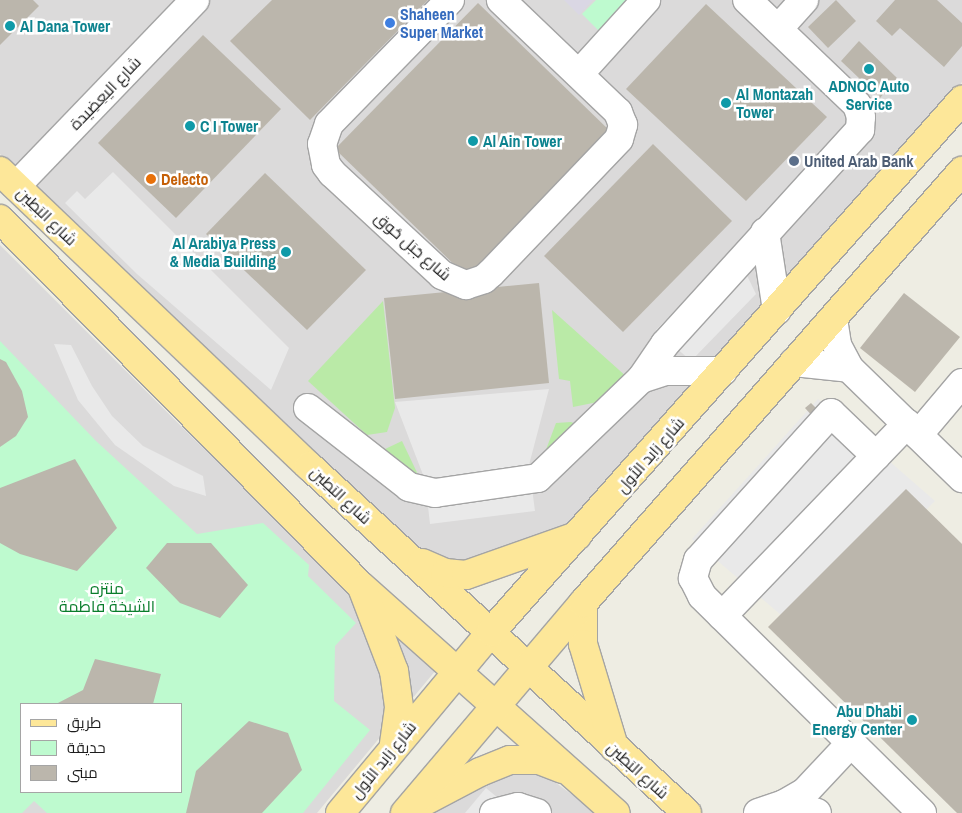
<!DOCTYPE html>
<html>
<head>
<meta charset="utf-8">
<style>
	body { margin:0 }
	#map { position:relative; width:962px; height:813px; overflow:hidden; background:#eeede3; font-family:"Archivo Narrow",Cairo,sans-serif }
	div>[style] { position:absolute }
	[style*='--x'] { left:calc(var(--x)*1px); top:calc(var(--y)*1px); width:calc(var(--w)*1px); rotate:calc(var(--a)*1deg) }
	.residential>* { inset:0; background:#dbdada }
	.grass>* { inset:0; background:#baeaa7 }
	.park>* { inset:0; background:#befacf }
	.parking>* { inset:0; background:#e9e9e9 }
	.plaza>* { inset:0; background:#dad7e4 }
	.building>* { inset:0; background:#bbb6ac }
	.roads { filter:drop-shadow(1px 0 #a4a4a4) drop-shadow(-1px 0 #a4a4a4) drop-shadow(0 1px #a4a4a4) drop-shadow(0 -1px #a4a4a4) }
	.minor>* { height:28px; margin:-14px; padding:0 14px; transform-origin:14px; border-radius:14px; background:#fff }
	.major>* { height:28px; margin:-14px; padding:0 14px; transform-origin:14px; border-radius:14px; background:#fde799 }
	.dots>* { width:14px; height:14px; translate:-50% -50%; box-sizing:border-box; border:2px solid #fff; border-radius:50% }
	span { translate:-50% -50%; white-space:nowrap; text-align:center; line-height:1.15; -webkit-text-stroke:5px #fff; paint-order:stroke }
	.shop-label { font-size:16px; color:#366cbe; font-weight:700 }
	.left { translate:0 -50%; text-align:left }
	.culture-label { font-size:16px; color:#0d838f; font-weight:700 }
	.right { translate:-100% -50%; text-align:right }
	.street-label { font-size:16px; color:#1d1d1d }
	.service-label { font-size:16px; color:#4e5e75; font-weight:700 }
	.food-label { font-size:16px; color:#c56008; font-weight:700 }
	.park-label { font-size:16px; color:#097d2b }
	.legend { position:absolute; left:20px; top:703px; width:162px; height:90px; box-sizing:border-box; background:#fff; border:1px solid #a5a5a5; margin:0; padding:6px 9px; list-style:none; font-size:15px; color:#1d1d1d }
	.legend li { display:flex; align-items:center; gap:10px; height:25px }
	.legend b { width:25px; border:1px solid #a5a5a5 }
</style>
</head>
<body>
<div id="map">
	<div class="residential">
		<div style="clip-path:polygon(0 0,962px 0,962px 82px,567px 533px,477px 566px,423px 556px,0 154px)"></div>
		<div style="clip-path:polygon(evenodd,0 245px,195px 440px,436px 670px,317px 813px,0 813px,0 245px,21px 704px,181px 704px,181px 792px,21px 792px,21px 704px)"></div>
		<div style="clip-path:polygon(533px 766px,597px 813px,429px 813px,469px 786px)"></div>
	</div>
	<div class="grass">
		<div style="clip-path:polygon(383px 301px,395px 408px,387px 432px,367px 435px,308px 381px)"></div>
		<div style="clip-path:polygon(552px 310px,628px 378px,603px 401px,573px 407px,570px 381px,559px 379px)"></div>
		<div style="clip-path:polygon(571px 422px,581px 426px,541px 463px,556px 423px)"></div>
		<div style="clip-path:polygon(402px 441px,422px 483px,383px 450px)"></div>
	</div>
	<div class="park">
		<div style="clip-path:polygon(596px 0,637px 0,603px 35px,582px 14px)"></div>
		<div style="clip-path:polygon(evenodd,0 341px,96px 441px,197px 534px,263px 523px,309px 565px,308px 576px,356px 623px,335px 646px,334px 701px,370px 730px,303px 813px,47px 813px,34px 801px,22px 813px,0 813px,0 341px,21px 704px,181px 704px,181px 792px,21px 792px,21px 704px)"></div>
	</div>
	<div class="parking">
		<div style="clip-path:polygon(113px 172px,289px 348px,271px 390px,137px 274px,65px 203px,77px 191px,85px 199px)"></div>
		<div style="clip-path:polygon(734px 249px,756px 294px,691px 361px,656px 330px)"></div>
		<div style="clip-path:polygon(54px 344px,71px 345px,92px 386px,112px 416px,143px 446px,203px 476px,206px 496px,174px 486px,115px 445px,78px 400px)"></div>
		<div style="clip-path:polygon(549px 389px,529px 465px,535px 511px,430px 524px,425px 480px,395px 402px)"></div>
		<div style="clip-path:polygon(818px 399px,935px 501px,801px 632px,692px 539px)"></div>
		<div style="clip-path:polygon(486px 788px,516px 813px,465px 813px)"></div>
	</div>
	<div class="plaza">
		<div style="clip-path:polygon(564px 0,593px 0,579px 15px)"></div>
	</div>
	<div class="building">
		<div style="clip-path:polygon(0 0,33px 0,39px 6px,0 45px)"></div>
		<div style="clip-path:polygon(272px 0,428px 0,310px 120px,230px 41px)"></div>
		<div style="clip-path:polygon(836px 0,856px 21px,828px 48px,808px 27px)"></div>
		<div style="clip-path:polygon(895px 0,937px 0,962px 23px,962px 46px,944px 67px,900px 28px,892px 36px,876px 21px)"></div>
		<div style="clip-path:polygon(478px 3px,611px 132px,468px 278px,335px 149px)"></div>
		<div style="clip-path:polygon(706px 4px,827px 117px,746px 201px,626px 89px)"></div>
		<div style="clip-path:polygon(203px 35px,281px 109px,176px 218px,98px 143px)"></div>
		<div style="clip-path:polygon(859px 41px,897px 78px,880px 98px,841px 61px)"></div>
		<div style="clip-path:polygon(653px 144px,732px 221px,623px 332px,544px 256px)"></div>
		<div style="clip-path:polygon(265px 173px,366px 270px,307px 330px,206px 234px)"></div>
		<div style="clip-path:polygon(539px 283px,549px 383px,395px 399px,384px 298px)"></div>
		<div style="clip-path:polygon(904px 293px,960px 337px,915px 392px,860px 348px)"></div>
		<div style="clip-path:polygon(0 359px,6px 362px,22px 391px,28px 417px,16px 436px,0 447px)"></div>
		<div style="clip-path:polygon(811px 403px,820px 412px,814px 418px,805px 408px)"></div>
		<div style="clip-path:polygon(75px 459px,117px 528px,77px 571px,20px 554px,0 543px,0 488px)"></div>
		<div style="clip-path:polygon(906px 489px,962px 544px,962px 813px,957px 813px,768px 627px)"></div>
		<div style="clip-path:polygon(167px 543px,211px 543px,248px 585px,220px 618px,180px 603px,146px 568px)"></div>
		<div style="clip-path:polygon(95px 659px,161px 674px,153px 704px,56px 704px,83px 690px)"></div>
		<div style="clip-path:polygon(249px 721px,288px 733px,302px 770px,262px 813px,186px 813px,196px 771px)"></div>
	</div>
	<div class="roads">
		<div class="minor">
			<div style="--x:450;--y:0;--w:173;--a:134.3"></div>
			<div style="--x:329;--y:124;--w:21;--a:109"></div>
			<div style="--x:322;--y:144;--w:21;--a:79"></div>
			<div style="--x:326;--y:165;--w:10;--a:53"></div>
			<div style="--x:332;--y:173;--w:150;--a:42.8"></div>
			<div style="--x:442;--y:275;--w:26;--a:23"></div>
			<div style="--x:466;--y:285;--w:19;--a:-18"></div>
			<div style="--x:484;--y:279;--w:9;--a:-41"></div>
			<div style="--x:491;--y:273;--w:185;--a:-46.3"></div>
			<div style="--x:619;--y:139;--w:15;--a:-74"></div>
			<div style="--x:623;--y:125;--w:14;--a:-111"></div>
			<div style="--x:618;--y:112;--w:162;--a:-136.3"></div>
			<div style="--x:778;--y:29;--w:39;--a:-48"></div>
			<div style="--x:579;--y:74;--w:100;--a:-47.8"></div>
			<div style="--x:16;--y:186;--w:258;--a:-46.1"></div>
			<div style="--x:765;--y:232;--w:79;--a:81.3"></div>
			<div style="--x:833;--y:319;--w:26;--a:81"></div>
			<div style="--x:837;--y:345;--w:26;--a:62"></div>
			<div style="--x:849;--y:368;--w:158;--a:44.2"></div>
			<div style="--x:794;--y:362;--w:55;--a:6.2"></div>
			<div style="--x:641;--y:379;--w:42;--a:-55.6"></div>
			<div style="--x:665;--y:344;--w:290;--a:-47.7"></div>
			<div style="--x:860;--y:130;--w:13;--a:-86"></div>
			<div style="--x:861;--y:117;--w:13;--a:-108"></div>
			<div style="--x:857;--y:105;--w:152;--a:-136.3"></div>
			<div style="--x:308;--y:408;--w:128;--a:38"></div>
			<div style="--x:409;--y:487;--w:27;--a:13"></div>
			<div style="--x:435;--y:493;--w:104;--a:-8.3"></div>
			<div style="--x:538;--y:478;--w:143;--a:-43.9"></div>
			<div style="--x:641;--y:379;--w:25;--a:-18"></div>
			<div style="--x:665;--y:371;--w:58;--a:0"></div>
			<div style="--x:918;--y:435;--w:68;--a:-49.8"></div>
			<div style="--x:876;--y:456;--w:62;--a:-136.3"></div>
			<div style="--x:831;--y:413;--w:198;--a:132.1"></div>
			<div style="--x:698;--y:560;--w:19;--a:106"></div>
			<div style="--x:693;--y:578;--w:20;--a:63"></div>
			<div style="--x:702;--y:596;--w:309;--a:44.6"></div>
			<div style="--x:722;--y:616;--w:267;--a:-46.1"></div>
			<div style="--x:784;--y:804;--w:34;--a:15"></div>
			<div style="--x:494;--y:813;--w:25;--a:-14"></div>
			<div style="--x:518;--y:807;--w:20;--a:18"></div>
			<div style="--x:758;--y:813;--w:28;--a:-19"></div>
			<div style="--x:784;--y:804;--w:24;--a:-30"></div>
			<div style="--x:805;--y:792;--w:67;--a:-46.8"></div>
		</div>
		<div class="major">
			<div style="--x:0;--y:171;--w:427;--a:43.7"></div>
			<div style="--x:309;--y:466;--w:513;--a:42.55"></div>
			<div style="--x:0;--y:219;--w:515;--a:45.47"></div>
			<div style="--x:361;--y:586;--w:341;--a:41.7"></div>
			<div style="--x:422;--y:563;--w:25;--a:23"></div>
			<div style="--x:445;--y:573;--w:21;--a:5"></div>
			<div style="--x:466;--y:575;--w:118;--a:-19.4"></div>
			<div style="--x:363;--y:590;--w:87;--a:69.1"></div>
			<div style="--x:394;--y:671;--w:37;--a:82"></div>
			<div style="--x:399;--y:708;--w:37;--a:98"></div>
			<div style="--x:583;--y:603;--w:41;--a:90"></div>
			<div style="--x:583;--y:644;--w:108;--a:73.2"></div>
			<div style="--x:421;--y:803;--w:67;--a:-27.7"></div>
			<div style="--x:480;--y:772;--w:32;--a:-22"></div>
			<div style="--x:510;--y:760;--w:29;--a:0"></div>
			<div style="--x:539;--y:760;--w:25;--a:21"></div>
			<div style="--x:340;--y:813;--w:236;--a:-50.2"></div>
			<div style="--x:491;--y:632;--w:711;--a:-48.48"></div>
			<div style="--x:405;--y:813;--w:275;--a:-49.7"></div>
			<div style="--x:583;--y:603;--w:575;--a:-48.74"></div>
		</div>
	</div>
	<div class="dots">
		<div style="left:390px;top:23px;background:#3f7fe0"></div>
		<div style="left:10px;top:26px;background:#0f9aa8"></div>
		<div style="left:869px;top:69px;background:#0f9aa8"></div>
		<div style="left:726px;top:103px;background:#0f9aa8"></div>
		<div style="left:190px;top:126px;background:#0f9aa8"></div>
		<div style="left:473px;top:141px;background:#0f9aa8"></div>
		<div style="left:794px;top:161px;background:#5c6f8a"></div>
		<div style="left:151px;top:179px;background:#e8710a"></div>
		<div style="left:286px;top:252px;background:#0f9aa8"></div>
		<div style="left:912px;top:720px;background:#0f9aa8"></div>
	</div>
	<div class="shop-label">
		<span class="left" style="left:400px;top:23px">Shaheen<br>Super Market</span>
	</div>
	<div class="culture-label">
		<span class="left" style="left:20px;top:26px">Al Dana Tower</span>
		<span style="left:869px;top:95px">ADNOC Auto<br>Service</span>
		<span class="left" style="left:736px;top:103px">Al Montazah<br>Tower</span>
		<span class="left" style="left:200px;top:126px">C I Tower</span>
		<span class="left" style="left:483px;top:141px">Al Ain Tower</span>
		<span class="right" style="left:276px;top:252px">Al Arabiya Press<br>&amp; Media Building</span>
		<span class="right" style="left:902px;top:720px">Abu Dhabi<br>Energy Center</span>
	</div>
	<div class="street-label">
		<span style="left:105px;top:93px;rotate:-46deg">شارع اليعِضِيدة</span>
		<span style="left:47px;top:216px;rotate:44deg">شارع البَطِين</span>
		<span style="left:413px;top:246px;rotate:41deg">شارع جَبَل حُوق</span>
		<span style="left:650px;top:455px;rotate:-49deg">شارع زايد الأول</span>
		<span style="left:341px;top:495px;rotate:43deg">شارع البَطِين</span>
		<span style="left:383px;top:760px;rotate:-51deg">شارع زايد الأول</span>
		<span style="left:638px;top:770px;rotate:42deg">شارع البَطِين</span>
	</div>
	<div class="service-label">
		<span class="left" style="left:804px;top:161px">United Arab Bank</span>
	</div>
	<div class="food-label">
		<span class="left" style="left:161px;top:179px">Delecto</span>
	</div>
	<div class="park-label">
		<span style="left:107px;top:597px">منتزه<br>الشيخة فاطمة</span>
	</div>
	<ul class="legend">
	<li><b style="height:6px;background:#fde799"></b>طريق</li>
	<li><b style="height:14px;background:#befacf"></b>حديقة</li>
	<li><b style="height:14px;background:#bbb6ac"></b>مبنى</li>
	</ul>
</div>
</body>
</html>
